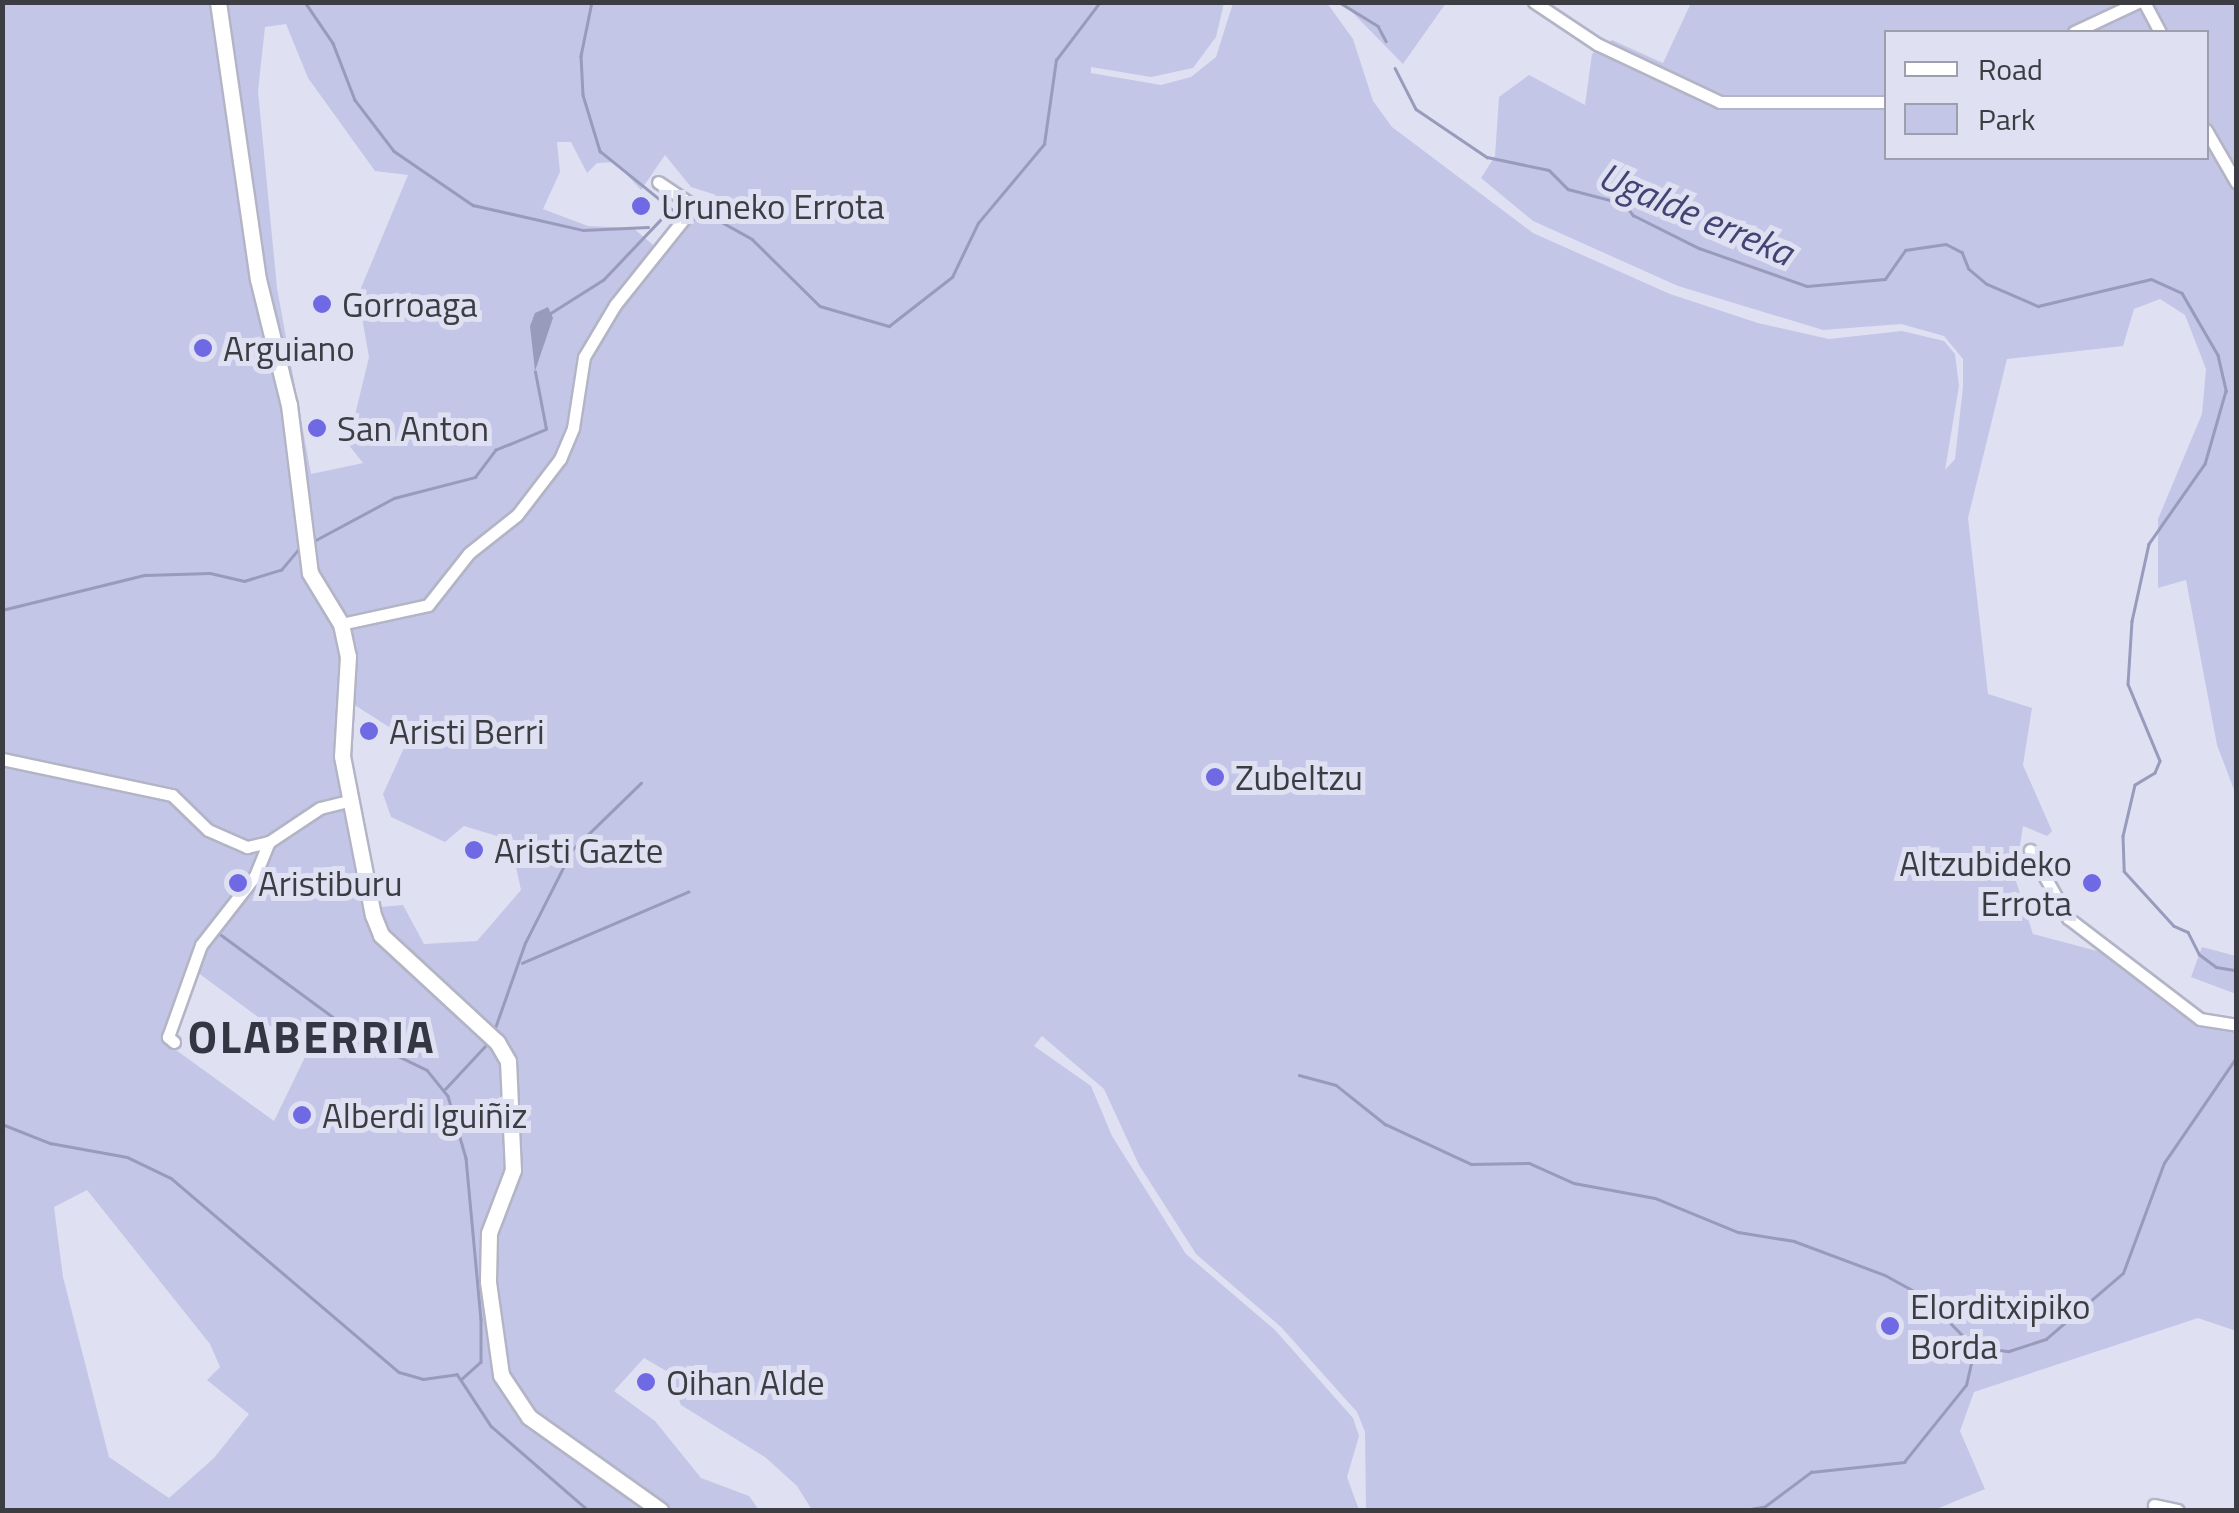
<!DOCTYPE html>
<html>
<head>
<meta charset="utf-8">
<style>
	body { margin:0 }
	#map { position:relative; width:2239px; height:1513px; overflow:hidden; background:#dfe1f2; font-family:"Titillium Web",sans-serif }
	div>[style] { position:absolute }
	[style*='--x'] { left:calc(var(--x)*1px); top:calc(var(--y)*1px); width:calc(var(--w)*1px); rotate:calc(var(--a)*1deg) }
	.green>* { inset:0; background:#c4c6e7 }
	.water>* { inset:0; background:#989bbc }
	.stream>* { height:2.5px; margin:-1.25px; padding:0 1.25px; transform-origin:1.25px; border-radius:1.25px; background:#989bbc }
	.roads { filter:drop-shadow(2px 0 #b3b4c5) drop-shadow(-2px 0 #b3b4c5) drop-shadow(0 2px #b3b4c5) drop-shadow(0 -2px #b3b4c5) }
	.minor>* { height:11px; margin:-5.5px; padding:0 5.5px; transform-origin:5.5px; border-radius:5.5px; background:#fff }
	.tertiary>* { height:15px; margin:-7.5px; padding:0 7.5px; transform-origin:7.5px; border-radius:7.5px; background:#fff }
	.dots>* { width:28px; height:28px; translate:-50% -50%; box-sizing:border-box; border:5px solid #dfe1f2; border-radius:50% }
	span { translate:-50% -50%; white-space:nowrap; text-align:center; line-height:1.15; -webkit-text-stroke:10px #dfe1f2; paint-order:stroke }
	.poi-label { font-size:35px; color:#3c3c43 }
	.left { translate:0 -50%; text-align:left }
	.right { translate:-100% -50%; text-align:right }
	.water-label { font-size:38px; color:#434473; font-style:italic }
	.district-label { font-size:45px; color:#353644; font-weight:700; letter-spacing:2.5px }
	.frame { position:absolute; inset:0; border:5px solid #3c3c43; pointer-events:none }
	.legend { position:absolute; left:1884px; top:30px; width:325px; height:130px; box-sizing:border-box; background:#dfe1f2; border:2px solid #9e9fac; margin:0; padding:12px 18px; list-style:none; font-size:30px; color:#3c3c43 }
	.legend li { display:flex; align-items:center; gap:20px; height:50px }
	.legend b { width:50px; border:2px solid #9e9fac }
</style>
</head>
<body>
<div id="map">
	<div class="green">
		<div style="clip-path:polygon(evenodd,3px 3px,1224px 3px,1216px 37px,1193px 68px,1151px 77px,1091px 67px,1091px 73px,1161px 85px,1191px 77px,1216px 57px,1233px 3px,1327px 3px,1353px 39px,1373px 101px,1392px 127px,1533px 233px,1670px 294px,1758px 323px,1829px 339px,1902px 331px,1944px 341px,1955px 354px,1959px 386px,1945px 470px,1955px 459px,1963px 387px,1963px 359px,1944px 336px,1901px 324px,1823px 330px,1678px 286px,1533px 221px,1481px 178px,1495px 156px,1499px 97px,1529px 75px,1585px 105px,1592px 54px,1612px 40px,1663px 63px,1691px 3px,2236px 3px,2236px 795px,2217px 745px,2186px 580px,2158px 588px,2158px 519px,2202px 414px,2206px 369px,2185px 315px,2160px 299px,2134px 309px,2123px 346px,2007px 359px,1968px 518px,1988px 694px,2032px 708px,2023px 765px,2052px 831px,2047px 836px,2023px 826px,2015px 878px,2033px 934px,2116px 956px,2200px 1018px,2236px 1025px,2236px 1331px,2198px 1318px,1974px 1392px,1960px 1431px,1985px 1489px,1934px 1510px,1366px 1510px,1365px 1432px,1357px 1412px,1281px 1327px,1196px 1254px,1139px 1165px,1104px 1089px,1042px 1036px,1034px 1046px,1091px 1086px,1112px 1136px,1186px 1254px,1275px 1330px,1353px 1418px,1359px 1436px,1347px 1477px,1359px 1510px,812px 1510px,797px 1486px,765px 1457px,681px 1405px,668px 1372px,644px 1358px,614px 1391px,655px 1421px,701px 1478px,749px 1496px,759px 1510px,3px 1510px,3px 3px,286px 24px,308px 78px,375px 171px,408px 175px,358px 295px,369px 357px,348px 444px,363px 463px,311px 474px,277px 288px,258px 91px,265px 27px,286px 24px,3px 3px,1886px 32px,2206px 32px,2206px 158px,1886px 158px,1886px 32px,3px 3px,557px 142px,571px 142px,587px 173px,597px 163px,615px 162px,641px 190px,665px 155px,691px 187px,716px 195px,618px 308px,589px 359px,561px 465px,583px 353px,658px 249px,633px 228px,588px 226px,543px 209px,560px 172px,557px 142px,3px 3px,353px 704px,408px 739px,383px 794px,391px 817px,445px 842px,464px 826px,510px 840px,521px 890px,477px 941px,424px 944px,403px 905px,369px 908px,339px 755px,353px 704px,3px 3px,197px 972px,307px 1053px,274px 1121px,165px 1042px,197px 972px,3px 3px,87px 1190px,210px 1344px,220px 1367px,207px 1380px,249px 1414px,214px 1458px,169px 1498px,109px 1457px,63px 1277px,54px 1207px,87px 1190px)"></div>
		<div style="clip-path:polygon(1343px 3px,1446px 3px,1403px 64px)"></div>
		<div style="clip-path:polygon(2202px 947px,2236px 956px,2236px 994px,2191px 977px)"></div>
	</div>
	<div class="water">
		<div style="clip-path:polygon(548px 307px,553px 318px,535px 371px,530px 326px,535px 313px)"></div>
	</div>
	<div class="stream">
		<div style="--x:305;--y:2;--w:50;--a:55.7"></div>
		<div style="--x:333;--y:43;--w:61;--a:68.9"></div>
		<div style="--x:355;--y:100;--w:64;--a:52.6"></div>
		<div style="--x:394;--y:151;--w:96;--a:34.4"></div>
		<div style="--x:473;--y:205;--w:113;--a:12.8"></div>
		<div style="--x:583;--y:230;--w:65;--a:-2.6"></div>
		<div style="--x:592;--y:2;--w:55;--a:101.5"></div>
		<div style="--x:581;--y:56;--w:39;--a:87"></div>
		<div style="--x:583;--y:95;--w:59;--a:73.1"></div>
		<div style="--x:600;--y:151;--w:102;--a:39"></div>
		<div style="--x:1339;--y:2;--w:46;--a:31.6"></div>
		<div style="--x:1378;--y:26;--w:17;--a:62"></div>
		<div style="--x:1395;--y:68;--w:46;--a:62.9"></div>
		<div style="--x:1416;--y:109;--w:86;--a:34.1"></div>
		<div style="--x:1487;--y:157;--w:63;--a:11.8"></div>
		<div style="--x:1549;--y:170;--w:27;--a:45"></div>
		<div style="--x:1568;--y:189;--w:59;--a:14.7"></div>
		<div style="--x:1625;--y:204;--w:14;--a:54"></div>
		<div style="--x:1633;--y:215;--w:74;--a:26.6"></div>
		<div style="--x:1699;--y:248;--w:114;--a:19.4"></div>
		<div style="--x:1807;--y:286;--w:78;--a:-5.1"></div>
		<div style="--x:1885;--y:279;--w:35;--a:-55"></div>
		<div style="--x:1905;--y:250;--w:41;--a:-8.3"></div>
		<div style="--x:1946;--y:244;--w:18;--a:27"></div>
		<div style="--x:1962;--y:252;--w:18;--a:68"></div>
		<div style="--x:1969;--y:269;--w:23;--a:40"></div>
		<div style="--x:1987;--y:284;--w:56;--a:23.3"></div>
		<div style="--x:2038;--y:306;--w:116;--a:-13.4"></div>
		<div style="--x:2151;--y:279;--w:34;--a:24"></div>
		<div style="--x:2182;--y:293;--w:72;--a:59.9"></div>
		<div style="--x:2218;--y:355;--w:37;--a:77"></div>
		<div style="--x:2226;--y:391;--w:76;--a:106"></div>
		<div style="--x:2205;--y:464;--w:98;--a:125"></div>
		<div style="--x:2149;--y:544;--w:79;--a:102.4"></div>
		<div style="--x:2132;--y:621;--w:63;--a:93.6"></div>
		<div style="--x:2128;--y:684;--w:83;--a:67.4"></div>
		<div style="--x:2160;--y:761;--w:13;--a:113"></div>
		<div style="--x:2155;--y:773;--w:23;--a:149"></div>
		<div style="--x:2135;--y:785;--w:52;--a:103.2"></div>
		<div style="--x:2123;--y:836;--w:35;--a:88"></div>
		<div style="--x:2124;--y:871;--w:74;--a:47.7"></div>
		<div style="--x:2174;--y:926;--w:15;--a:23"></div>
		<div style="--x:2188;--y:932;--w:25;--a:63"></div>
		<div style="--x:2199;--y:954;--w:21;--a:37"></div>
		<div style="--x:2216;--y:967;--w:20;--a:9"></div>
		<div style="--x:690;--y:218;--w:28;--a:4"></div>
		<div style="--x:718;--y:220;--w:39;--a:29"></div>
		<div style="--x:752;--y:239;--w:95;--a:44.6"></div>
		<div style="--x:820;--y:306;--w:72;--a:16.2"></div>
		<div style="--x:889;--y:326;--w:80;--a:-37.9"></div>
		<div style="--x:952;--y:277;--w:60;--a:-64.3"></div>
		<div style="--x:978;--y:223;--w:103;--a:-50.1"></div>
		<div style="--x:1044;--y:144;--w:85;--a:-81.9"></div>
		<div style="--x:1056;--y:60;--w:73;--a:-52.8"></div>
		<div style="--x:549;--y:314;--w:64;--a:-32.2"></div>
		<div style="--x:603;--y:280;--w:90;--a:-46.4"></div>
		<div style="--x:665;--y:215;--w:17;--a:3"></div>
		<div style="--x:312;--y:542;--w:93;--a:-28.2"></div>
		<div style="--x:394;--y:498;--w:84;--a:-14.5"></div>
		<div style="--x:475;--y:477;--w:34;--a:-53"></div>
		<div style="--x:495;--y:450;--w:55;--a:-22.4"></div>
		<div style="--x:546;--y:429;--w:58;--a:-100.9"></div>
		<div style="--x:2;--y:610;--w:147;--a:-13.8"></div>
		<div style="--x:145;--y:575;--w:65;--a:-1.8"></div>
		<div style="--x:210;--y:573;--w:35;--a:13"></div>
		<div style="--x:244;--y:581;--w:39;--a:-17"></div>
		<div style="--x:281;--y:570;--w:26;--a:-50"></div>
		<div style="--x:220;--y:934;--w:177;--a:36.3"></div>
		<div style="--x:363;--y:1039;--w:71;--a:25.8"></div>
		<div style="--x:427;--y:1070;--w:33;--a:51"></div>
		<div style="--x:448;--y:1096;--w:65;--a:73.8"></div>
		<div style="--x:466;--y:1158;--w:162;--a:84.7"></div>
		<div style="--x:481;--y:1319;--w:43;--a:90"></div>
		<div style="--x:481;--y:1362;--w:25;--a:138"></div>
		<div style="--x:522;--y:963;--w:181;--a:-23.2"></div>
		<div style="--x:495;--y:1028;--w:90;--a:-70.6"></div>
		<div style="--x:525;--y:943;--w:104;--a:-63.2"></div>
		<div style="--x:572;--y:850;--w:96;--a:-44.2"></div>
		<div style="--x:1299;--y:1075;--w:38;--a:15"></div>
		<div style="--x:1336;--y:1085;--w:63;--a:38.5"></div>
		<div style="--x:1385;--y:1124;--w:95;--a:24.9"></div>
		<div style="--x:1471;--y:1164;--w:58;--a:-1"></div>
		<div style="--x:1529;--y:1163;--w:49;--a:24"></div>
		<div style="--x:1574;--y:1183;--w:82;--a:10.5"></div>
		<div style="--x:1655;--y:1198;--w:90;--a:22.3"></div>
		<div style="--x:1738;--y:1232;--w:57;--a:9.1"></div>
		<div style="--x:1794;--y:1241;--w:97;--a:20.5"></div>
		<div style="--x:1885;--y:1275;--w:46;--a:28.8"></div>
		<div style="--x:1925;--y:1297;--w:70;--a:45.6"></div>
		<div style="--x:1974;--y:1347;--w:35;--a:7"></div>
		<div style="--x:2009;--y:1351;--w:39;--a:-18"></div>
		<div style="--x:2046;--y:1339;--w:101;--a:-40.6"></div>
		<div style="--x:2123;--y:1273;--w:117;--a:-69.6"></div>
		<div style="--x:2164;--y:1163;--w:127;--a:-55.6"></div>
		<div style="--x:445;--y:1089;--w:62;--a:-47"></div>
		<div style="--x:2;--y:1124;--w:52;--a:21.6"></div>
		<div style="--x:50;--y:1143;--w:78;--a:10.3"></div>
		<div style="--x:127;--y:1157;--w:49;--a:25.5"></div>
		<div style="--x:171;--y:1178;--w:299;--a:40.4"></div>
		<div style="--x:399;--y:1372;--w:25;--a:16"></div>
		<div style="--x:423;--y:1379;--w:34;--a:-8"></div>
		<div style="--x:457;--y:1374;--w:62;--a:56.8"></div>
		<div style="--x:491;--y:1426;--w:128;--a:40.9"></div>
		<div style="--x:1744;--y:1510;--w:20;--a:-9"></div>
		<div style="--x:1764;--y:1507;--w:59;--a:-36.7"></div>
		<div style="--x:1811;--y:1472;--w:94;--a:-6.1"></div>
		<div style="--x:1904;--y:1462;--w:99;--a:-51.2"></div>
		<div style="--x:1966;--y:1385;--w:37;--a:-77"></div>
	</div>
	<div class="roads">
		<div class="minor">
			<div style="--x:1534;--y:2;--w:76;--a:33.7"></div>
			<div style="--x:1597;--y:44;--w:136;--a:25.2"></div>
			<div style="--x:1720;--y:102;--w:166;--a:0"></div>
			<div style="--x:2144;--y:2;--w:34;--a:62"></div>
			<div style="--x:2074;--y:32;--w:71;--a:-25.1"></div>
			<div style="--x:2206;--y:130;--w:60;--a:60"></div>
			<div style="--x:341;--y:624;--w:89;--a:-12.3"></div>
			<div style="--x:428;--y:605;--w:66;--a:-51.7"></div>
			<div style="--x:469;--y:553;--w:61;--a:-38.4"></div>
			<div style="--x:517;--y:515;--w:71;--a:-52.5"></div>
			<div style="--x:560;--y:459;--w:34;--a:-67"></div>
			<div style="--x:573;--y:428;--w:72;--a:-81.2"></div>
			<div style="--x:584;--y:357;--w:61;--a:-59.2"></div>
			<div style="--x:615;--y:305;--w:127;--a:-51.4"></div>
			<div style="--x:694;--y:206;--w:43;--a:-146.3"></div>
			<div style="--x:2;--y:759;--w:174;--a:12"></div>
			<div style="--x:172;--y:795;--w:50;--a:44.2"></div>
			<div style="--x:208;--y:830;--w:43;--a:23.6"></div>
			<div style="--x:247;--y:847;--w:23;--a:-13"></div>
			<div style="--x:269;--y:842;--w:61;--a:-33.7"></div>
			<div style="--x:320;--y:808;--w:32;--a:-14"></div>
			<div style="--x:2030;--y:850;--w:78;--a:60.8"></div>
			<div style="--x:2068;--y:918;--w:166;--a:37.4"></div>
			<div style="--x:2200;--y:1019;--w:36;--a:9"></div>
			<div style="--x:174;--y:1042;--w:8;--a:-140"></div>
			<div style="--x:168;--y:1037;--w:98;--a:-70.3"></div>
			<div style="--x:201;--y:945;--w:88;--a:-52"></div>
			<div style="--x:255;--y:876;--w:37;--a:-68"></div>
			<div style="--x:2154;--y:1505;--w:24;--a:12"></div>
		</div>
		<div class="tertiary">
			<div style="--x:218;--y:2;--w:280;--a:81.8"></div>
			<div style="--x:258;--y:279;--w:130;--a:76.2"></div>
			<div style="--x:289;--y:405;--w:169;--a:82.9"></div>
			<div style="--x:310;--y:573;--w:60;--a:58.7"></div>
			<div style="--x:341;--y:624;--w:33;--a:78"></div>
			<div style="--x:348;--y:656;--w:100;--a:93.4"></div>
			<div style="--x:342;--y:756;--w:162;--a:79"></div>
			<div style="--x:373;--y:915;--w:22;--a:68"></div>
			<div style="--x:381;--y:935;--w:158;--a:42.7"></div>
			<div style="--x:497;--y:1042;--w:22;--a:60"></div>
			<div style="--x:508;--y:1061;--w:109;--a:87.4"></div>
			<div style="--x:513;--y:1170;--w:67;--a:110.9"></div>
			<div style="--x:489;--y:1233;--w:49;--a:91.2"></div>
			<div style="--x:488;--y:1282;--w:94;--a:82"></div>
			<div style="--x:501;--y:1375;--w:50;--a:56.3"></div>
			<div style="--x:529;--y:1417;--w:161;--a:35.4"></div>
		</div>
	</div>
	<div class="dots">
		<div style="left:641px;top:206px;background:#6f69e4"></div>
		<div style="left:322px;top:304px;background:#6f69e4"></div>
		<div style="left:203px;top:348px;background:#6f69e4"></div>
		<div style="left:317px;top:428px;background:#6f69e4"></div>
		<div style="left:369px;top:731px;background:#6f69e4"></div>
		<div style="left:1215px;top:777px;background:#6f69e4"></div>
		<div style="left:474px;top:850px;background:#6f69e4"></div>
		<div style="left:238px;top:883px;background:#6f69e4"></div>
		<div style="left:2092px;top:883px;background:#6f69e4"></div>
		<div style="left:302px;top:1115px;background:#6f69e4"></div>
		<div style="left:1890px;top:1326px;background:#6f69e4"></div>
		<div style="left:646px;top:1382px;background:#6f69e4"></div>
	</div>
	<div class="poi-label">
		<span class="left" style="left:661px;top:206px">Uruneko Errota</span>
		<span class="left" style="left:342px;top:304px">Gorroaga</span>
		<span class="left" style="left:223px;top:348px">Arguiano</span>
		<span class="left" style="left:337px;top:428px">San Anton</span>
		<span class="left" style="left:389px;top:731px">Aristi Berri</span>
		<span class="left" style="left:1235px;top:777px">Zubeltzu</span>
		<span class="left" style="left:494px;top:850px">Aristi Gazte</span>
		<span class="right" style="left:2072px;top:883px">Altzubideko<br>Errota</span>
		<span class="left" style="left:258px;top:883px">Aristiburu</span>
		<span class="left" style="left:322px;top:1115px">Alberdi Iguiñiz</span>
		<span class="left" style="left:1910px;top:1326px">Elorditxipiko<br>Borda</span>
		<span class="left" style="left:666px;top:1382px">Oihan Alde</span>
	</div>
	<div class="water-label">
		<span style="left:1696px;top:214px;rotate:23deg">Ugalde erreka</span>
	</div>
	<div class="district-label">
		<span style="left:312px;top:1037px">OLABERRIA</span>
	</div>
	<div class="frame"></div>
	<ul class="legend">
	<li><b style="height:12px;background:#fff"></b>Road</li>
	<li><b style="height:28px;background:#c4c6e7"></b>Park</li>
	</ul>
</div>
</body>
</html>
